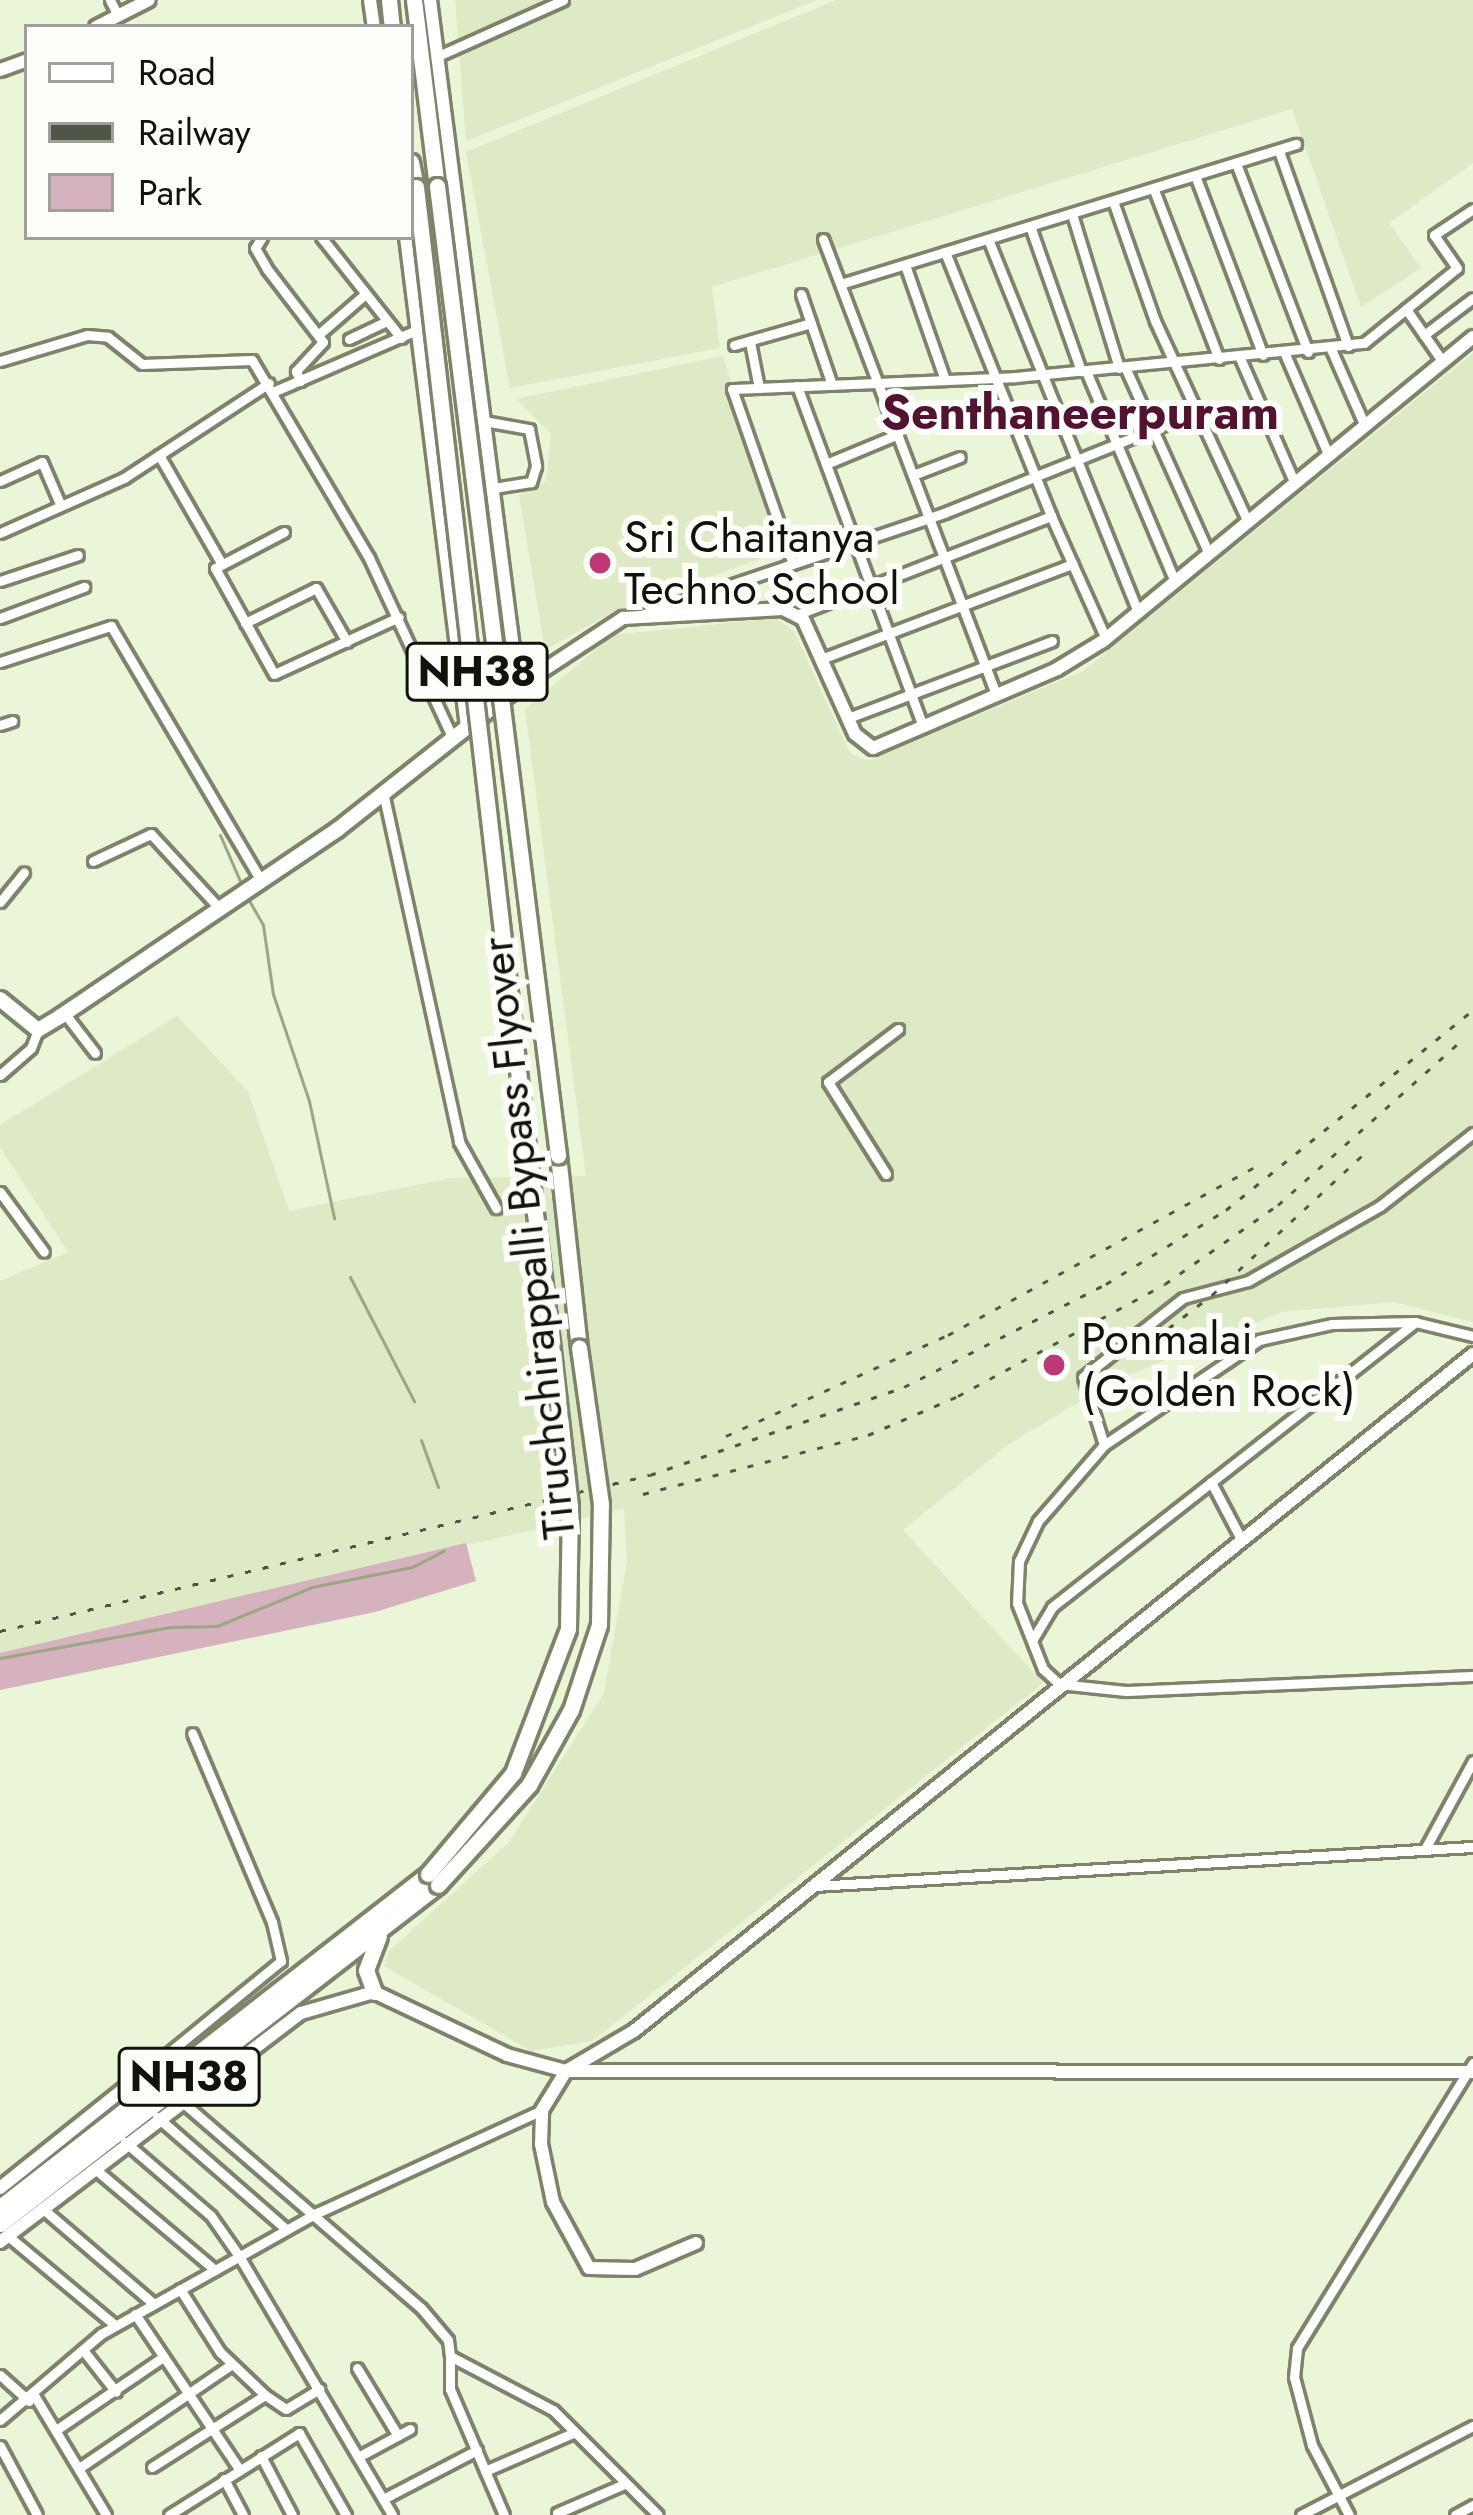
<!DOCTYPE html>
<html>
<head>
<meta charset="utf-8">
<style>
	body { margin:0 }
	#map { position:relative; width:1473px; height:2515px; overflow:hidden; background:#ebf5d8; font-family:Jost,sans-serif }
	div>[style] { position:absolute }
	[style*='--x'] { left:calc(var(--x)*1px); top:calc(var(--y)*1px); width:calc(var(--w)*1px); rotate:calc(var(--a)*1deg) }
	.built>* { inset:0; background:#deeac6 }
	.green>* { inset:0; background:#d5b2bd }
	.stream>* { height:3px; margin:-1.5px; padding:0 1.5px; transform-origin:1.5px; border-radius:1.5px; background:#9ba684 }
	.roads { filter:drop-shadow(3px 0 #7c846a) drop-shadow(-3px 0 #7c846a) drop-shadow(0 3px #7c846a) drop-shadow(0 -3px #7c846a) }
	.minor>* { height:9px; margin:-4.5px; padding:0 4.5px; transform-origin:4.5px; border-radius:4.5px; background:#fff }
	.tertiary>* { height:12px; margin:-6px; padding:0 6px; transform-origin:6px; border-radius:6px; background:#fff }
	.secondary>* { height:14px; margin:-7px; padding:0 7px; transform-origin:7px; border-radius:7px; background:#fff }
	.trunk>* { height:15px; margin:-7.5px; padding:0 7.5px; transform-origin:7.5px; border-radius:7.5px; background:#fff }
	.rail>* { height:3px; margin-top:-1.5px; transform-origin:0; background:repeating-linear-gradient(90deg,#505646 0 6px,transparent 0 18px) }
	.bridges { filter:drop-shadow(3px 0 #7c846a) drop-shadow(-3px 0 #7c846a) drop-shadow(0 3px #7c846a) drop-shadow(0 -3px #7c846a) }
	.trunk-bridge>* { height:15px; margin:-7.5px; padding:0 7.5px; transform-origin:7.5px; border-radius:7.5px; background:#fff }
	.dots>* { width:33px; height:33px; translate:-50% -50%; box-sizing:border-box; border:6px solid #fcfef9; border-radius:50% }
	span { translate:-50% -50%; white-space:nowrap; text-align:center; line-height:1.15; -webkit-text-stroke:12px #fcfef9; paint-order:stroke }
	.shield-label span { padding:3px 9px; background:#fcfef9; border:3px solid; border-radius:9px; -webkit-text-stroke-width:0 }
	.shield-label { font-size:42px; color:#101309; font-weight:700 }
	.poi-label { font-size:45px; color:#101309 }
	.left { translate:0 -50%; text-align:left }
	.street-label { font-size:45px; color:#101309 }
	.neighbourhood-label { font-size:48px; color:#531231; font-weight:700 }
	.legend { position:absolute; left:24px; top:24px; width:390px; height:216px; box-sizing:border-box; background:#fcfef9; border:3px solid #9ea099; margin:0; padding:15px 21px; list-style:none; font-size:36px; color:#101309 }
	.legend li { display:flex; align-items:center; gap:24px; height:60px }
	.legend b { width:60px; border:3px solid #9ea099 }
</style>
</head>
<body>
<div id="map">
	<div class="built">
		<div style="clip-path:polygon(455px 0,817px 0,466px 141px)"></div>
		<div style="clip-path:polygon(836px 0,1473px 0,1473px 163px,1389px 223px,1421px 268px,1361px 307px,1292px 109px,712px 287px,720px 348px,510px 388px,466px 152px)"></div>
		<div style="clip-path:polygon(1473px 353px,1473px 1322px,1394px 1302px,1282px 1312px,1112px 1382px,1009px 1444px,903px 1530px,1043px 1683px,592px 2041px,531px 2051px,384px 1966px,389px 1951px,509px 1842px,604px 1693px,627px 1561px,624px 1509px,0 1653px,0 1281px,68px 1252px,0 1147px,0 1125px,177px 1016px,248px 1091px,289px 1211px,451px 1178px,586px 1176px,525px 709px,613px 635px,776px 618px,794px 631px,850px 753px,868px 761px,1083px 671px)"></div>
		<div style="clip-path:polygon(723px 356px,782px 551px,615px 611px,545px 650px,519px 495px,546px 481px,551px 434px,516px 399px)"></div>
	</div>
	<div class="green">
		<div style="clip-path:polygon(466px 1543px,476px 1581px,375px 1612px,0 1690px,0 1653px)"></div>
	</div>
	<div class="stream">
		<div style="--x:220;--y:835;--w:58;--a:66.5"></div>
		<div style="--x:247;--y:897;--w:32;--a:60"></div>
		<div style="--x:263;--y:925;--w:70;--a:81.8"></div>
		<div style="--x:273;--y:994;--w:113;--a:71.4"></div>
		<div style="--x:309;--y:1101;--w:120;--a:77.9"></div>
		<div style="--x:350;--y:1277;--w:140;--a:62.7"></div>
		<div style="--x:421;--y:1440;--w:50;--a:70.1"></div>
		<div style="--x:0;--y:1658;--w:173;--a:-10.3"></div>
		<div style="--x:170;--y:1627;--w:47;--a:-1.2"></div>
		<div style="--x:217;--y:1626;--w:103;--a:-22.3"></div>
		<div style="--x:312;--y:1587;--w:102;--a:-11.3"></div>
		<div style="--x:412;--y:1567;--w:36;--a:-27"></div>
	</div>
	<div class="roads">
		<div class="minor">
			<div style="--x:110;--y:0;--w:18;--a:63"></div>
			<div style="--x:438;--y:56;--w:137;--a:-24.1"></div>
			<div style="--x:1279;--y:151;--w:207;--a:70.5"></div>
			<div style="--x:1237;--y:166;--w:199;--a:69.1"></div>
			<div style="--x:1196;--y:178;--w:189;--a:69.3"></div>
			<div style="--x:1154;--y:190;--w:181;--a:69"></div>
			<div style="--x:1113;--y:201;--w:127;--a:70.7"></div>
			<div style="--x:1155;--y:321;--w:221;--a:65.2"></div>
			<div style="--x:1072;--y:214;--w:161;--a:73"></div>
			<div style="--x:1030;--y:226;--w:154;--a:70.6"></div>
			<div style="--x:262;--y:237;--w:13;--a:122"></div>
			<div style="--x:255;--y:248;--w:24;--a:60"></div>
			<div style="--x:267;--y:269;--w:92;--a:52.5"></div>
			<div style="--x:323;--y:342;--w:40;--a:133"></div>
			<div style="--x:296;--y:371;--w:11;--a:68"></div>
			<div style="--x:321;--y:237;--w:129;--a:51.6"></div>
			<div style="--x:823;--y:239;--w:488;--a:69.2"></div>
			<div style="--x:988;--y:239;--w:403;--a:68.1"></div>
			<div style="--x:945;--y:252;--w:284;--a:68.1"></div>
			<div style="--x:905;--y:265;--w:122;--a:70.8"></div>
			<div style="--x:844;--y:283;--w:473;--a:-17.1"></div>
			<div style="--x:801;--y:294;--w:96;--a:71.2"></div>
			<div style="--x:1406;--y:309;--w:65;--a:55.1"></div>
			<div style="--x:318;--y:335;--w:61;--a:-41"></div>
			<div style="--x:1424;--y:335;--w:61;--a:-37.1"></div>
			<div style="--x:349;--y:339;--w:42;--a:-25.3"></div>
			<div style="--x:750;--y:342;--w:47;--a:78.9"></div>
			<div style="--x:734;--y:345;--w:80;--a:-15.9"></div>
			<div style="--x:1331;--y:349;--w:84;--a:66.2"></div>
			<div style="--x:1285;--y:354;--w:111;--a:66.7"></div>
			<div style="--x:1240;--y:358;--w:137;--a:66.4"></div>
			<div style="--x:0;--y:361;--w:91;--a:-16.6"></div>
			<div style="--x:87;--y:335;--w:21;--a:5"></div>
			<div style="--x:108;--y:337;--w:43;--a:38.5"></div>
			<div style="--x:142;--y:364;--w:110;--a:-2.1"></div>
			<div style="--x:252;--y:360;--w:230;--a:59.4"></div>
			<div style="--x:369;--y:558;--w:195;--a:65.1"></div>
			<div style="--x:1125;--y:367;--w:205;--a:65.8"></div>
			<div style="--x:1086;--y:371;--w:229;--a:67.1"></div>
			<div style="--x:797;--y:386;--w:364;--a:69.7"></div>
			<div style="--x:275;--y:391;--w:157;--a:-23.3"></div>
			<div style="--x:484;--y:421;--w:46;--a:10.1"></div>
			<div style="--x:529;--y:429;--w:38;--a:79"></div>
			<div style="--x:536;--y:466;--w:17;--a:107"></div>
			<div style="--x:531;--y:482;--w:38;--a:171"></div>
			<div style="--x:159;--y:455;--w:125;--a:60.1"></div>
			<div style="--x:826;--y:464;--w:76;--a:-22.5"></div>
			<div style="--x:913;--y:475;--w:50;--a:-21"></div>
			<div style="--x:0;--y:481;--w:46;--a:-24.3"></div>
			<div style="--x:42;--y:462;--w:46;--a:66.8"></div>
			<div style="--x:284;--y:532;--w:78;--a:152.4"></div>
			<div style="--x:215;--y:568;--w:121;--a:60.9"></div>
			<div style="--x:274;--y:674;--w:137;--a:-24.5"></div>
			<div style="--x:0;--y:533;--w:136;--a:-23.9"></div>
			<div style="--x:124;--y:478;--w:173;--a:-33.2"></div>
			<div style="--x:792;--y:561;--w:182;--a:-109.2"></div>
			<div style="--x:732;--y:389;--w:283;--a:-2.4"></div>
			<div style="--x:1015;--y:377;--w:351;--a:-5.6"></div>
			<div style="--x:1364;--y:343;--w:119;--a:-38.9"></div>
			<div style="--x:1457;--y:268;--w:40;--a:-124.9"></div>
			<div style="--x:1434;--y:235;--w:47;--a:-33.7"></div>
			<div style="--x:0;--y:581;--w:82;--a:-18.4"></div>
			<div style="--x:644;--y:614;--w:317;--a:-18.6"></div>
			<div style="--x:944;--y:513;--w:271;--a:-21.8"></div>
			<div style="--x:796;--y:615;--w:274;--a:-21.2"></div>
			<div style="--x:1051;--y:516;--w:135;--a:65.9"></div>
			<div style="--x:0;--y:618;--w:90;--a:-20.3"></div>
			<div style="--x:245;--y:623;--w:79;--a:-26.2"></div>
			<div style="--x:316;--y:588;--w:62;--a:60.1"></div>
			<div style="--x:821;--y:659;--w:269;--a:-20.7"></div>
			<div style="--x:0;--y:662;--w:117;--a:-18"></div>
			<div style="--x:111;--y:626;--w:297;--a:59.5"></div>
			<div style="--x:848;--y:718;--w:218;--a:-20.7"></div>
			<div style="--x:0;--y:725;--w:13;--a:-18"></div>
			<div style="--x:383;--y:792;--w:358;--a:77.7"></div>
			<div style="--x:459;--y:1142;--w:76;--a:60.7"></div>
			<div style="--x:93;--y:861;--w:64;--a:-25"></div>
			<div style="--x:151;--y:834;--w:103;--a:47.4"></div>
			<div style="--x:0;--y:902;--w:38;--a:-51"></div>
			<div style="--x:65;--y:1014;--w:49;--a:52.4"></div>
			<div style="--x:0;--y:1075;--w:41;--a:-41.1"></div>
			<div style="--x:31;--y:1048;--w:19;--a:-69"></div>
			<div style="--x:1473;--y:1133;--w:118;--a:141.9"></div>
			<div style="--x:1380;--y:1206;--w:152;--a:150.4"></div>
			<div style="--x:1248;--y:1281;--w:67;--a:165.3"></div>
			<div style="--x:1183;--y:1298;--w:127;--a:141.7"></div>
			<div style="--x:1083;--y:1377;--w:71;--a:72.8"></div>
			<div style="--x:1104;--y:1445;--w:101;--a:131"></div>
			<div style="--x:1038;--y:1521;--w:44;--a:115.4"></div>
			<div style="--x:1019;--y:1561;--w:42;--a:92.7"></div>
			<div style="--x:1017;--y:1603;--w:71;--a:68.5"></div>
			<div style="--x:1043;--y:1669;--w:22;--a:43"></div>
			<div style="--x:1059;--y:1684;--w:67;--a:6"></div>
			<div style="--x:1126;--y:1691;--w:347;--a:-2.5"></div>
			<div style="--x:886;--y:1174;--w:109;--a:-122.2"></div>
			<div style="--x:828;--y:1082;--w:88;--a:-37.1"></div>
			<div style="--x:0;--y:1192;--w:74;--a:53.7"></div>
			<div style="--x:1104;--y:1445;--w:187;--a:-34.1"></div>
			<div style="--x:1259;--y:1340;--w:75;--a:-12.4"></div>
			<div style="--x:1332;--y:1324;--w:83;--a:-1.4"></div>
			<div style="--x:1415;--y:1322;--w:60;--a:13.6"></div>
			<div style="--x:1211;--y:1482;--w:62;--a:62.2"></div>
			<div style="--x:1033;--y:1639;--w:37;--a:-59"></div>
			<div style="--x:1052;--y:1607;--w:462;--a:-38.1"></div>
			<div style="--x:1425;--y:1849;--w:100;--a:-61.4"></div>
			<div style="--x:814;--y:1886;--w:660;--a:-3.39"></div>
			<div style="--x:144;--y:2073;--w:177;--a:-39.3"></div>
			<div style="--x:281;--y:1961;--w:40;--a:-103"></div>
			<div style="--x:272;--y:1922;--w:205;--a:-112.9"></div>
			<div style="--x:180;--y:2100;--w:318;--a:40.8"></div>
			<div style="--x:421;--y:2308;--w:42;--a:49.8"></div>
			<div style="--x:448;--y:2340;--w:16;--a:83"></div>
			<div style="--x:450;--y:2356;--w:116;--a:27.7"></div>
			<div style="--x:553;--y:2410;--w:148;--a:45"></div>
			<div style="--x:157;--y:2117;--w:171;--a:41"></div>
			<div style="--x:125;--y:2142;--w:113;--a:40.7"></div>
			<div style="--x:211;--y:2216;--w:49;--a:55"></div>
			<div style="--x:239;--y:2256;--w:301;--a:59.4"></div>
			<div style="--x:95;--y:2169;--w:157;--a:40.1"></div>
			<div style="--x:43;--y:2209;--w:146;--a:40.6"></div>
			<div style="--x:8;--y:2236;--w:139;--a:39.8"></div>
			<div style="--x:180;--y:2289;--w:75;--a:57.6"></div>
			<div style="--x:220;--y:2352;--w:62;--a:43.7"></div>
			<div style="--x:265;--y:2395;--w:25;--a:34"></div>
			<div style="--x:286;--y:2409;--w:39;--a:-31"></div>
			<div style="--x:135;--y:2314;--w:187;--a:56.1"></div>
			<div style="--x:83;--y:2350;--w:53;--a:51.8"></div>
			<div style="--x:450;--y:2356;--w:33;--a:90"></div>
			<div style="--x:450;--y:2389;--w:137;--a:66.8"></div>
			<div style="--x:357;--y:2368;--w:79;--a:58.9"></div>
			<div style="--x:0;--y:2375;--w:39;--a:42"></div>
			<div style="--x:34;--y:2395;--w:140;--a:59"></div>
			<div style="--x:0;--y:2420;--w:133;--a:-40.4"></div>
			<div style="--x:101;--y:2334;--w:248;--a:-29.3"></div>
			<div style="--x:317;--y:2213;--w:247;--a:-24.6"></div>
			<div style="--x:56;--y:2430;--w:130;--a:-34.3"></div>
			<div style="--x:0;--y:2446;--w:78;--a:61.8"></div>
			<div style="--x:261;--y:2456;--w:67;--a:62.3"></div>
			<div style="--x:358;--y:2457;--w:59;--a:-28.3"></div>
			<div style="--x:152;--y:2467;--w:134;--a:-32.5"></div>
			<div style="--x:79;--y:2468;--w:185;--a:-34.2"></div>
			<div style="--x:485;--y:2471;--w:98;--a:-23.4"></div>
			<div style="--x:224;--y:2479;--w:41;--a:62.2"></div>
			<div style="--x:383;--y:2499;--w:106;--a:-27.5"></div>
			<div style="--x:557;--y:2513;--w:73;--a:-23.4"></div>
			<div style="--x:169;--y:2515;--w:154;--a:-32.2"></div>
			<div style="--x:299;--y:2433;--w:95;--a:60.2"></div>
			<div style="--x:1301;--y:2515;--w:194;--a:-27.4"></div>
			<div style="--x:1349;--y:2515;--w:79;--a:-117.9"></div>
			<div style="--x:1312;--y:2445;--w:70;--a:-104.8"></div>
			<div style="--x:1294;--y:2377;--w:29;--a:-84"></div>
			<div style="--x:1297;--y:2348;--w:335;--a:-58.3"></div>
			<div style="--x:1455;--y:2515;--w:21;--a:-29"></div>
		</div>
		<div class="tertiary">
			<div style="--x:370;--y:0;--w:27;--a:82"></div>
			<div style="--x:430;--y:0;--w:693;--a:82.7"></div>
			<div style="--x:518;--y:687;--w:126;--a:-33.3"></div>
			<div style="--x:623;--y:618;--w:160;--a:-3.2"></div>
			<div style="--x:783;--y:609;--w:22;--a:27"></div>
			<div style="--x:803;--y:619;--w:126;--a:65.7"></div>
			<div style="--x:855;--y:734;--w:23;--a:38"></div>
			<div style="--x:873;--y:748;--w:200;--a:-23.2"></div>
			<div style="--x:1057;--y:669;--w:54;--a:-31.3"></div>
			<div style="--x:1103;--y:641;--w:479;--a:-39.4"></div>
			<div style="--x:96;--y:27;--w:59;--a:-27"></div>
			<div style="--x:0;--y:70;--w:29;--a:-20"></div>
			<div style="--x:406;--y:237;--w:491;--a:82.9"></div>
			<div style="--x:0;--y:2188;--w:173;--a:-38.7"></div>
			<div style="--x:135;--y:2080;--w:41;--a:-17.1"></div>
			<div style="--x:0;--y:2242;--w:378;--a:-37.3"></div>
			<div style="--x:301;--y:2013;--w:76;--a:-16"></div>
			<div style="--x:374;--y:1992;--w:147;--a:25.3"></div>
			<div style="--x:507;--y:2055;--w:61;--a:15.2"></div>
			<div style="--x:566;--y:2071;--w:907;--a:0.06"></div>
			<div style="--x:696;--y:2243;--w:66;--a:156.9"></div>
			<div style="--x:635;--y:2269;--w:46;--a:-178.8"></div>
			<div style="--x:589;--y:2268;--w:75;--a:-118.6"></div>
			<div style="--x:553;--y:2202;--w:59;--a:-101.7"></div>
			<div style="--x:541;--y:2144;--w:34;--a:-88"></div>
			<div style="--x:542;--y:2110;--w:46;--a:-58.4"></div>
			<div style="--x:566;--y:2071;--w:79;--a:-30.5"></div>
			<div style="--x:634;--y:2031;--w:1078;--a:-38.9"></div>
		</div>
		<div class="secondary">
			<div style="--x:0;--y:999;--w:49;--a:39.2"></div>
			<div style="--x:38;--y:1030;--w:27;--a:-31"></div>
			<div style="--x:61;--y:1016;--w:333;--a:-34"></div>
			<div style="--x:337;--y:830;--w:231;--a:-38.3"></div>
		</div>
		<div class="trunk">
			<div style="--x:389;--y:0;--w:27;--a:84"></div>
			<div style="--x:414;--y:0;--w:187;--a:83"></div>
			<div style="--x:411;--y:162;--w:25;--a:79"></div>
			<div style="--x:558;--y:1155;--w:194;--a:83.8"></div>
			<div style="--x:528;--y:1157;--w:194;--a:82.9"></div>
			<div style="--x:374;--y:1992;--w:23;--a:-110"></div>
			<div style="--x:366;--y:1970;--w:36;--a:-69"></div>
			<div style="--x:0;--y:2207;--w:542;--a:-37.88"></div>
			<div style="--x:0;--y:2224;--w:554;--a:-37.74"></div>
		</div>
	</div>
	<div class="rail">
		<div style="--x:1140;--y:1350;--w:91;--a:-37.4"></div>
		<div style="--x:1212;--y:1295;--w:209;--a:-42.9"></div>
		<div style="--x:726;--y:1436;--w:244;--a:-24.5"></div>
		<div style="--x:948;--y:1335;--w:356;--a:-28.7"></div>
		<div style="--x:643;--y:1494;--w:233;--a:-14.7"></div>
		<div style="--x:868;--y:1435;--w:98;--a:-23.4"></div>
		<div style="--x:958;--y:1396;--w:235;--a:-28.4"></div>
		<div style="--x:1165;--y:1284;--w:138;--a:-35"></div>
		<div style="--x:1278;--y:1205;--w:250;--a:-41.9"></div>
		<div style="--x:0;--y:1631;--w:668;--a:-13.5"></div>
		<div style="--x:650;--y:1475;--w:269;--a:-19.1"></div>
		<div style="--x:904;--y:1387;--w:227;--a:-27"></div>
		<div style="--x:1106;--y:1284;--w:141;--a:-31.7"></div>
		<div style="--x:1226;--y:1210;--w:318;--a:-39"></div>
	</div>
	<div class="bridges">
		<div class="trunk-bridge">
			<div style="--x:437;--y:186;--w:977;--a:82.88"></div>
			<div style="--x:416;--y:187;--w:976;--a:83.41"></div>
			<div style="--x:428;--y:1874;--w:132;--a:-49.9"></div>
			<div style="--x:513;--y:1773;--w:154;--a:-69.1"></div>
			<div style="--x:568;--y:1629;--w:123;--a:-89.1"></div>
			<div style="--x:570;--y:1506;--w:157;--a:-96.6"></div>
			<div style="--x:438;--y:1885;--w:135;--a:-47.7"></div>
			<div style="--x:529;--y:1785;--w:86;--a:-60.8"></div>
			<div style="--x:571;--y:1710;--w:89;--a:-71.8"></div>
			<div style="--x:599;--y:1625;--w:121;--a:-89.1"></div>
			<div style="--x:601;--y:1504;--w:158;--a:-98"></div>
		</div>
	</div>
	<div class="dots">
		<div style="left:600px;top:563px;background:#be3776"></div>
		<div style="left:1054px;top:1365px;background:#be3776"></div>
	</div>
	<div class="shield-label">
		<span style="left:477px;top:672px">NH38</span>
		<span style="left:189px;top:2077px">NH38</span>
	</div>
	<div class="poi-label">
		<span class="left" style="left:624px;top:563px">Sri Chaitanya<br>Techno School</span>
		<span class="left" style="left:1081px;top:1365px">Ponmalai<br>(Golden Rock)</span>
	</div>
	<div class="street-label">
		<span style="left:528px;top:1238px;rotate:-96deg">Tiruchchirappalli Bypass Flyover</span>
	</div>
	<div class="neighbourhood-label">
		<span style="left:1080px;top:413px">Senthaneerpuram</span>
	</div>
	<ul class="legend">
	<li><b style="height:15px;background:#fff"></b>Road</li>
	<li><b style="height:15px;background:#505646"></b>Railway</li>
	<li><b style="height:33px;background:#d5b2bd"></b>Park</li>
	</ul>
</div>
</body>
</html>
